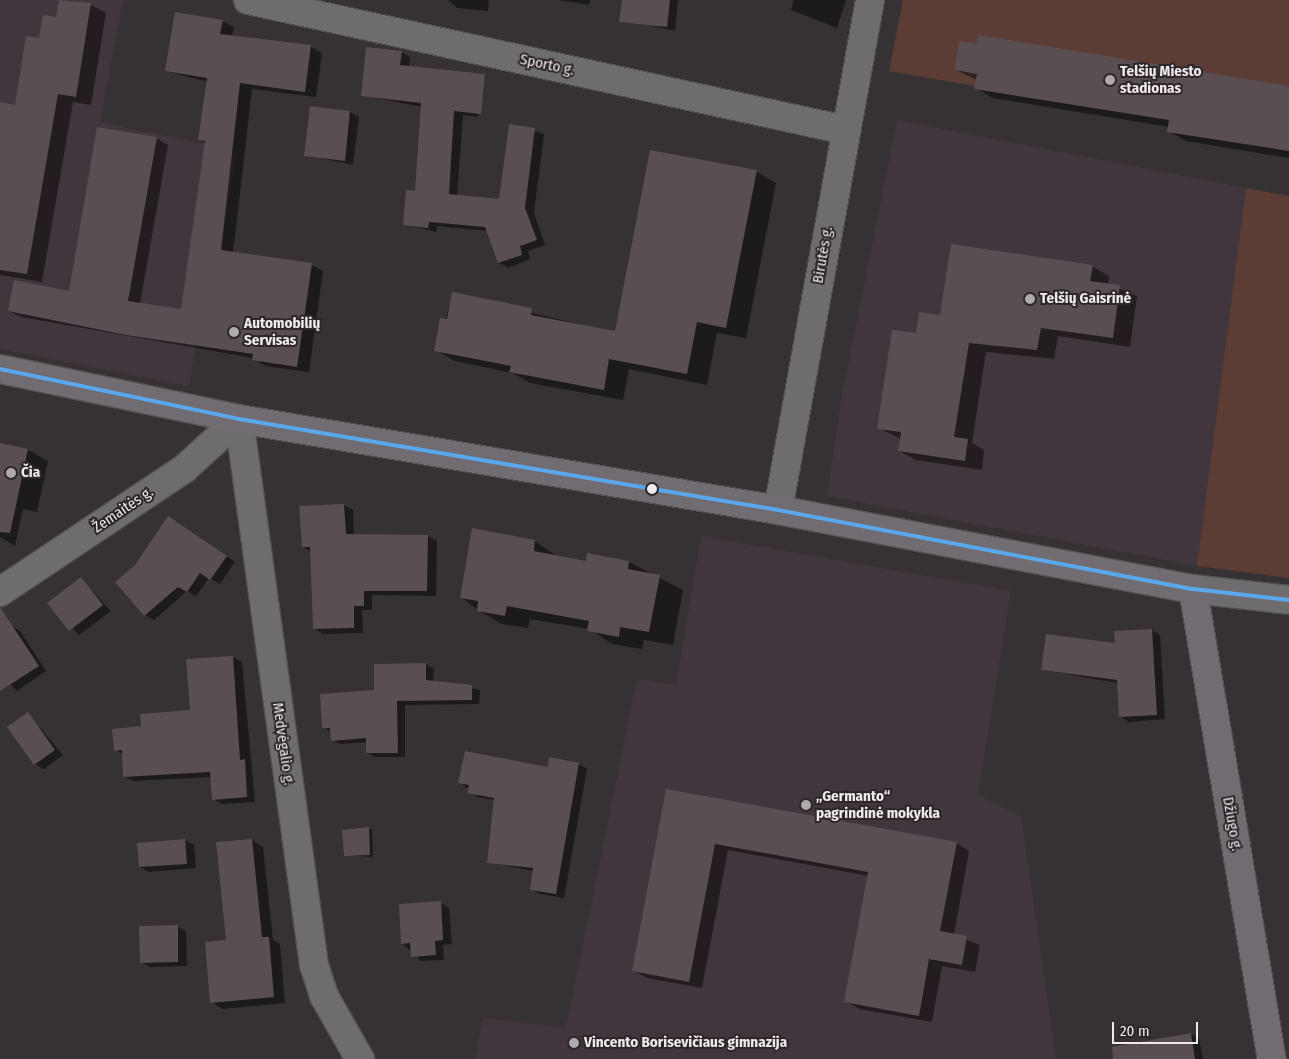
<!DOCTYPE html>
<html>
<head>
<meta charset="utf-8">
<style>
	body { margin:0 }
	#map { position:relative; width:1289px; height:1059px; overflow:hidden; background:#363134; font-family:"Fira Sans Condensed",sans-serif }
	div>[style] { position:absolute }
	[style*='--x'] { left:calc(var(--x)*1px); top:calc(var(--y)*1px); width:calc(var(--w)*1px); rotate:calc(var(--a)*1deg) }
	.built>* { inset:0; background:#42363e }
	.green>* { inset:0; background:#5c3d36 }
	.shadow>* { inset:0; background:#0007 }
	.building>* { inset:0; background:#594f52 }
	.roads { filter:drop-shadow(1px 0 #534f51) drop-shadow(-1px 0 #534f51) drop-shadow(0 1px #534f51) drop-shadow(0 -1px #534f51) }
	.minor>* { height:28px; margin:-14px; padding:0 14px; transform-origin:14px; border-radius:14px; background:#6f6c70 }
	.major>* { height:28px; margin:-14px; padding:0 14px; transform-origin:14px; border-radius:14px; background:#716c71 }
	.bus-1>* { height:4px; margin:-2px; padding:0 2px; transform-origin:2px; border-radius:2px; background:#5aa8eb }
	.dots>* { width:14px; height:14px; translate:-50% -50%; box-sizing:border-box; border:2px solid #2d262a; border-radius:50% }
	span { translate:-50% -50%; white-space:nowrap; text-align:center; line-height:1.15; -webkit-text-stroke:4px #2d262a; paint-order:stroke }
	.street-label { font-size:15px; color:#eee9ec }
	.poi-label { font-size:15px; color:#eee9ec; font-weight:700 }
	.left { translate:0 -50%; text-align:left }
	.scale { position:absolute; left:1112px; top:1022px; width:86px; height:22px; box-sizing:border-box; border:2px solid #eee9ec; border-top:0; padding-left:6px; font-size:15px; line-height:18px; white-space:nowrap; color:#eee9ec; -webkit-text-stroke:4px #2d262a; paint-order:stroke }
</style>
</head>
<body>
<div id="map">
	<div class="built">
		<div style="clip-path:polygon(0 0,123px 0,100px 122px,237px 151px,221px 250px,205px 286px,189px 386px,0 349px)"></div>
		<div style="clip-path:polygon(897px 120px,1246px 188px,1197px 566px,827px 496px,842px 395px)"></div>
		<div style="clip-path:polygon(701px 536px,1011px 591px,978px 795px,1021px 816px,1056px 1059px,475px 1059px,483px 1018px,566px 1028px,637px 679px,676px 685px)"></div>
	</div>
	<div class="green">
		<div style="clip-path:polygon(903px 0,1289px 0,1289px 151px,1167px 132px,1169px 120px,889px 71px)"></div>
		<div style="clip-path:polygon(1246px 188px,1289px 196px,1289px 578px,1197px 566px)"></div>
	</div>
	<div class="shadow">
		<div style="clip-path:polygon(60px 0,91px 5px,106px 13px,91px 105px,73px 102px,42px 282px,0 275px,0 104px,16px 106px,40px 40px,57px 18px)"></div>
		<div style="clip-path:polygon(448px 0,489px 0,488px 11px,457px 8px)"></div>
		<div style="clip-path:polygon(558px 0,590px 0,589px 5px)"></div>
		<div style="clip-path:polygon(643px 0,678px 0,675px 31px,640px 23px)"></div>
		<div style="clip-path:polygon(794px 0,846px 0,837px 28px,791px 10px)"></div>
		<div style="clip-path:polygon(222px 21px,234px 27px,232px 36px,310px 46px,322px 53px,316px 97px,252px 89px,233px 253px,311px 265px,323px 271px,309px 372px,265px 366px,253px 358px,21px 317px,9px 311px,70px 293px,156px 138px,168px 145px,140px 304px,182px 310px,206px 143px,200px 140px,208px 82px,166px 71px)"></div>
		<div style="clip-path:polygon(402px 52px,410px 57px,409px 67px,482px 79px,478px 117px,463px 115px,457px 196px,500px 200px,510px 125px,544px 134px,534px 213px,545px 245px,528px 251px,530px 259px,508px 268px,499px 263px,488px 231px,437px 226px,436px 232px,404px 224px,416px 192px,422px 107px,362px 95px)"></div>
		<div style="clip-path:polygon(956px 70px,1289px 87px,1289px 158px,1186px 141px,1168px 131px,1169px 127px,993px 98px,976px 88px,977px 80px)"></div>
		<div style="clip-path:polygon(350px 112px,359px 117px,353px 165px,306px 155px)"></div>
		<div style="clip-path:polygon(757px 172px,776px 183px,746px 338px,717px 333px,707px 385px,629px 369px,623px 400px,530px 383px,513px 373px,455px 361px,436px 350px,453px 294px,616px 333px)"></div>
		<div style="clip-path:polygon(1092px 266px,1109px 276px,1108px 284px,1137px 296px,1130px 347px,1058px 336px,1054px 359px,986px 352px,972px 443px,984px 450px,982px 470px,916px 460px,899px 451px,901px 439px,879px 428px,917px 335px,941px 316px)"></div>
		<div style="clip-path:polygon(0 444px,28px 450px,48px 461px,37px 512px,23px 509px,15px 546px,0 537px)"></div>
		<div style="clip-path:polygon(344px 505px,353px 510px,354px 536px,428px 536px,437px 541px,436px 596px,372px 595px,372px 610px,362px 610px,363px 633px,323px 634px,314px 628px,312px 552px,303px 547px)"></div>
		<div style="clip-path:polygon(177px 522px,235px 562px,220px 584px,209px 578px,196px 596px,187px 591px,154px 620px,145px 615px,136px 565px)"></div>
		<div style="clip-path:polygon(473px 530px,535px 541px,558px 557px,587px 562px,588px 555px,629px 562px,683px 590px,673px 645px,644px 640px,642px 649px,612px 644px,589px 629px,530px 619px,528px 628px,502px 624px,478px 610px,461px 597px)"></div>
		<div style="clip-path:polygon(81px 579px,111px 611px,79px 635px,49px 603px)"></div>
		<div style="clip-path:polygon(12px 626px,20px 631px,46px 671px,17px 691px,0 674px,0 634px)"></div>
		<div style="clip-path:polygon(1151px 630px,1160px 635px,1165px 719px,1129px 722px,1120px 716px,1118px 683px,1043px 670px)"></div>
		<div style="clip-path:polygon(233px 657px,242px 662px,255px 802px,222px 804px,213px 799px,212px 777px,133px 781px,124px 776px,123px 754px,116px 750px,191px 712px)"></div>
		<div style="clip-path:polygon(426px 664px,434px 669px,433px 682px,480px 690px,479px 704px,405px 705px,405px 757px,375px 757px,367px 752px,367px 742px,340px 744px,332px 740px,331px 732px,324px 727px,375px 691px)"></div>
		<div style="clip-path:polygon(28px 714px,63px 755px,44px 769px,35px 764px)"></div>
		<div style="clip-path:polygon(579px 764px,587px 769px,564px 898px,540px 894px,532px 890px,534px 871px,488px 862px,495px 800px,477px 797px,460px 782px)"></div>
		<div style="clip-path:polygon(667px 790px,956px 843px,969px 851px,954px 935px,980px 945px,975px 972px,942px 966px,932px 1022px,859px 1009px,846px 1001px,869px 876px,728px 850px,702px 988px,647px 978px,634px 971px)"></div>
		<div style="clip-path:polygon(368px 828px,372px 830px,373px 857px,345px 855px)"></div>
		<div style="clip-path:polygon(185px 840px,194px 845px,196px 868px,149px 872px,140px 867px,139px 844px)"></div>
		<div style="clip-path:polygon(252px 840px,263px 847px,273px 940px,280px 944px,285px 1003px,223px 1009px,211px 1002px)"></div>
		<div style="clip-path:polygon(440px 903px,449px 908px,452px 944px,443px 945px,444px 960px,421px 961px,402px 943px)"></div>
		<div style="clip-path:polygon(177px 926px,186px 931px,187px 966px,150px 967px,141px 962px)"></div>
		<div style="clip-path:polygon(1191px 1034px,1199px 1039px,1203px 1059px,1154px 1059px)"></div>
	</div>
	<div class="building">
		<div style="clip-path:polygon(59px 0,91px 3px,76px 97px,58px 94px,27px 274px,0 270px,0 102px,15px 105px,26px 36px,39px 38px,43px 15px,56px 17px)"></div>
		<div style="clip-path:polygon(622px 0,670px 0,667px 27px,619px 22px)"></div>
		<div style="clip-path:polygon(175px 12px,223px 20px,220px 34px,311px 45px,305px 92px,240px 83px,221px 250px,312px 263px,297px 367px,252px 360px,253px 354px,126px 335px,8px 311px,14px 280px,69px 291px,97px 127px,157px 137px,128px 301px,181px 309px,205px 141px,198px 140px,207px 78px,165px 71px)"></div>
		<div style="clip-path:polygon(978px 35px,1289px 86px,1289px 151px,1167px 132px,1169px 120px,974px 89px,977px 74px,955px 70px,959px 41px,977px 44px)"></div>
		<div style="clip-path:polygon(366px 47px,402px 51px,400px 65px,485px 74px,481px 114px,454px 111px,449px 194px,499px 199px,509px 124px,535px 128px,525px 208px,537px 240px,520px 246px,522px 255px,498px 263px,485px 227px,429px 222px,428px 228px,403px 225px,406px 190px,415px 191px,421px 103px,361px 96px)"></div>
		<div style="clip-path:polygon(310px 106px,350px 111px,345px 161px,304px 156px)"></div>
		<div style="clip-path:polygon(650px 150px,757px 170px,726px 328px,697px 322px,687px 374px,609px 359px,604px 390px,509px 372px,511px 366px,434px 351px,440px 318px,447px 319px,452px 292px,532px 308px,531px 315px,615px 331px)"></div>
		<div style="clip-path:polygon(951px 244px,1093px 265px,1090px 281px,1120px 285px,1113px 338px,1041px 328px,1037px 350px,969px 343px,954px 437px,968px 439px,965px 461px,898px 451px,901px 432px,877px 429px,892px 330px,916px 333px,919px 312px,940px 315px)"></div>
		<div style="clip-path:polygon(0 443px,28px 449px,10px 533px,0 532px)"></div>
		<div style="clip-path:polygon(344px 504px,346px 534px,428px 535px,427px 591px,364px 591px,364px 606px,354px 606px,354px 628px,313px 629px,310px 547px,302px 547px,299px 506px)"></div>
		<div style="clip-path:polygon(168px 516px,227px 556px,210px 580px,200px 573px,187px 592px,178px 587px,144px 616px,115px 582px,135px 565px)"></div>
		<div style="clip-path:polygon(472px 528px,535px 540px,534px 551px,586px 561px,587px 553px,629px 561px,628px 569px,660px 575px,649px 632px,620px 627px,619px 637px,587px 631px,589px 621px,507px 606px,505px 616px,477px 611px,478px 601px,460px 598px)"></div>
		<div style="clip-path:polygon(81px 577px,103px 605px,69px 631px,47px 603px)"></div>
		<div style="clip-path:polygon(0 607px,39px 666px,0 691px)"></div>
		<div style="clip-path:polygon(1152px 629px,1157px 715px,1119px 717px,1117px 680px,1041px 670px,1046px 634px,1115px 643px,1114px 631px)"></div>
		<div style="clip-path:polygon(233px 656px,240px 760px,245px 759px,247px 797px,212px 800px,210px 772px,123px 777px,122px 750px,114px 751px,112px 729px,141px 726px,140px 714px,190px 710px,186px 659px)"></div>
		<div style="clip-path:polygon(426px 663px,426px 680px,472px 685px,472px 700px,397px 701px,398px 753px,366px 753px,366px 738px,331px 741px,330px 728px,322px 728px,320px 694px,374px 690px,374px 664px)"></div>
		<div style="clip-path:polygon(28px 712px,55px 750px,34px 765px,7px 727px)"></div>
		<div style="clip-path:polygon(465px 751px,548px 767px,549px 757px,579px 763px,556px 894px,530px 890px,533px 868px,487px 863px,494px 798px,467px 793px,469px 785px,458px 783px)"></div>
		<div style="clip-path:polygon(666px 789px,957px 842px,940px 931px,967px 936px,962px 965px,929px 959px,919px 1016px,844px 1002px,868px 872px,715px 844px,689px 982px,632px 971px)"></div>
		<div style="clip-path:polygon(369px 827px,370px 855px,344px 856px,342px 830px)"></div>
		<div style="clip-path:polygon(185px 839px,187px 864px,139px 867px,137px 843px)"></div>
		<div style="clip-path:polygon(252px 839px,262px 937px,269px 937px,274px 997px,210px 1003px,205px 942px,226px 940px,216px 842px)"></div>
		<div style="clip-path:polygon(441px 901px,443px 940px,435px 941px,436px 955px,411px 957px,410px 943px,401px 944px,399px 904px)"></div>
		<div style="clip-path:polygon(178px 925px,178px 962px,140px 963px,139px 926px)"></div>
		<div style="clip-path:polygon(1191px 1033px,1195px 1059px,1113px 1059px,1112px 1047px)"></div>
	</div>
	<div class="roads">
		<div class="minor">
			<div style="--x:248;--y:0;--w:611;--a:12.28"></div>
			<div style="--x:239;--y:419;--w:551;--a:82.18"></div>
			<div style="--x:314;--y:965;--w:33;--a:72"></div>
			<div style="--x:324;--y:996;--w:73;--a:60.3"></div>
			<div style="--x:778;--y:510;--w:518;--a:-79.77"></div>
			<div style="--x:1193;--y:589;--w:97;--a:6.5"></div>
			<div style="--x:0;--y:592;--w:221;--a:-33.8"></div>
			<div style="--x:184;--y:469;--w:74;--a:-42.3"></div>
		</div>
		<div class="major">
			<div style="--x:0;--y:369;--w:244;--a:11.8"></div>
			<div style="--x:239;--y:419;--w:547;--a:9.58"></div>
			<div style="--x:778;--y:510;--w:422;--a:10.8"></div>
			<div style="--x:1193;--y:589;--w:477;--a:80.5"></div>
		</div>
	</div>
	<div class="bus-1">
		<div style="--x:0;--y:369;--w:244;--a:11.8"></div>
		<div style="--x:239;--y:419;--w:547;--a:9.58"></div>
		<div style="--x:778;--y:510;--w:422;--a:10.8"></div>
		<div style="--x:1193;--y:589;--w:97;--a:6.5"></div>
	</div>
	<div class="dots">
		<div style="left:1110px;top:80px;background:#aea9ac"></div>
		<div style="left:1030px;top:299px;background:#aea9ac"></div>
		<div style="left:234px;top:332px;background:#aea9ac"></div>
		<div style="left:11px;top:473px;background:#aea9ac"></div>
		<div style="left:652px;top:489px;background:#eee9ec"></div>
		<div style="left:806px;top:805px;background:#aea9ac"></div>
		<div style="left:574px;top:1043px;background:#aea9ac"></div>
	</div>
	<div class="street-label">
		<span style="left:547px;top:65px;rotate:12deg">Sporto g.</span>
		<span style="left:823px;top:255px;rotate:-80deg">Birutės g.</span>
		<span style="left:123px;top:510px;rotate:-34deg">Žemaitės g.</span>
		<span style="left:283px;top:744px;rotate:82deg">Medvėgalio g.</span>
		<span style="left:1232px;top:824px;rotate:80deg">Džiugo g.</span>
	</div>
	<div class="poi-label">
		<span class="left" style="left:1120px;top:80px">Telšių Miesto<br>stadionas</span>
		<span class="left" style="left:1040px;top:299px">Telšių Gaisrinė</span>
		<span class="left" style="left:244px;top:332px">Automobilių<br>Servisas</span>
		<span class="left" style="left:21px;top:473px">Čia</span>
		<span class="left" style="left:816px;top:805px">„Germanto“<br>pagrindinė mokykla</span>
		<span class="left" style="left:584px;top:1043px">Vincento Borisevičiaus gimnazija</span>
	</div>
	<div class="scale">20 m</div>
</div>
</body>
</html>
